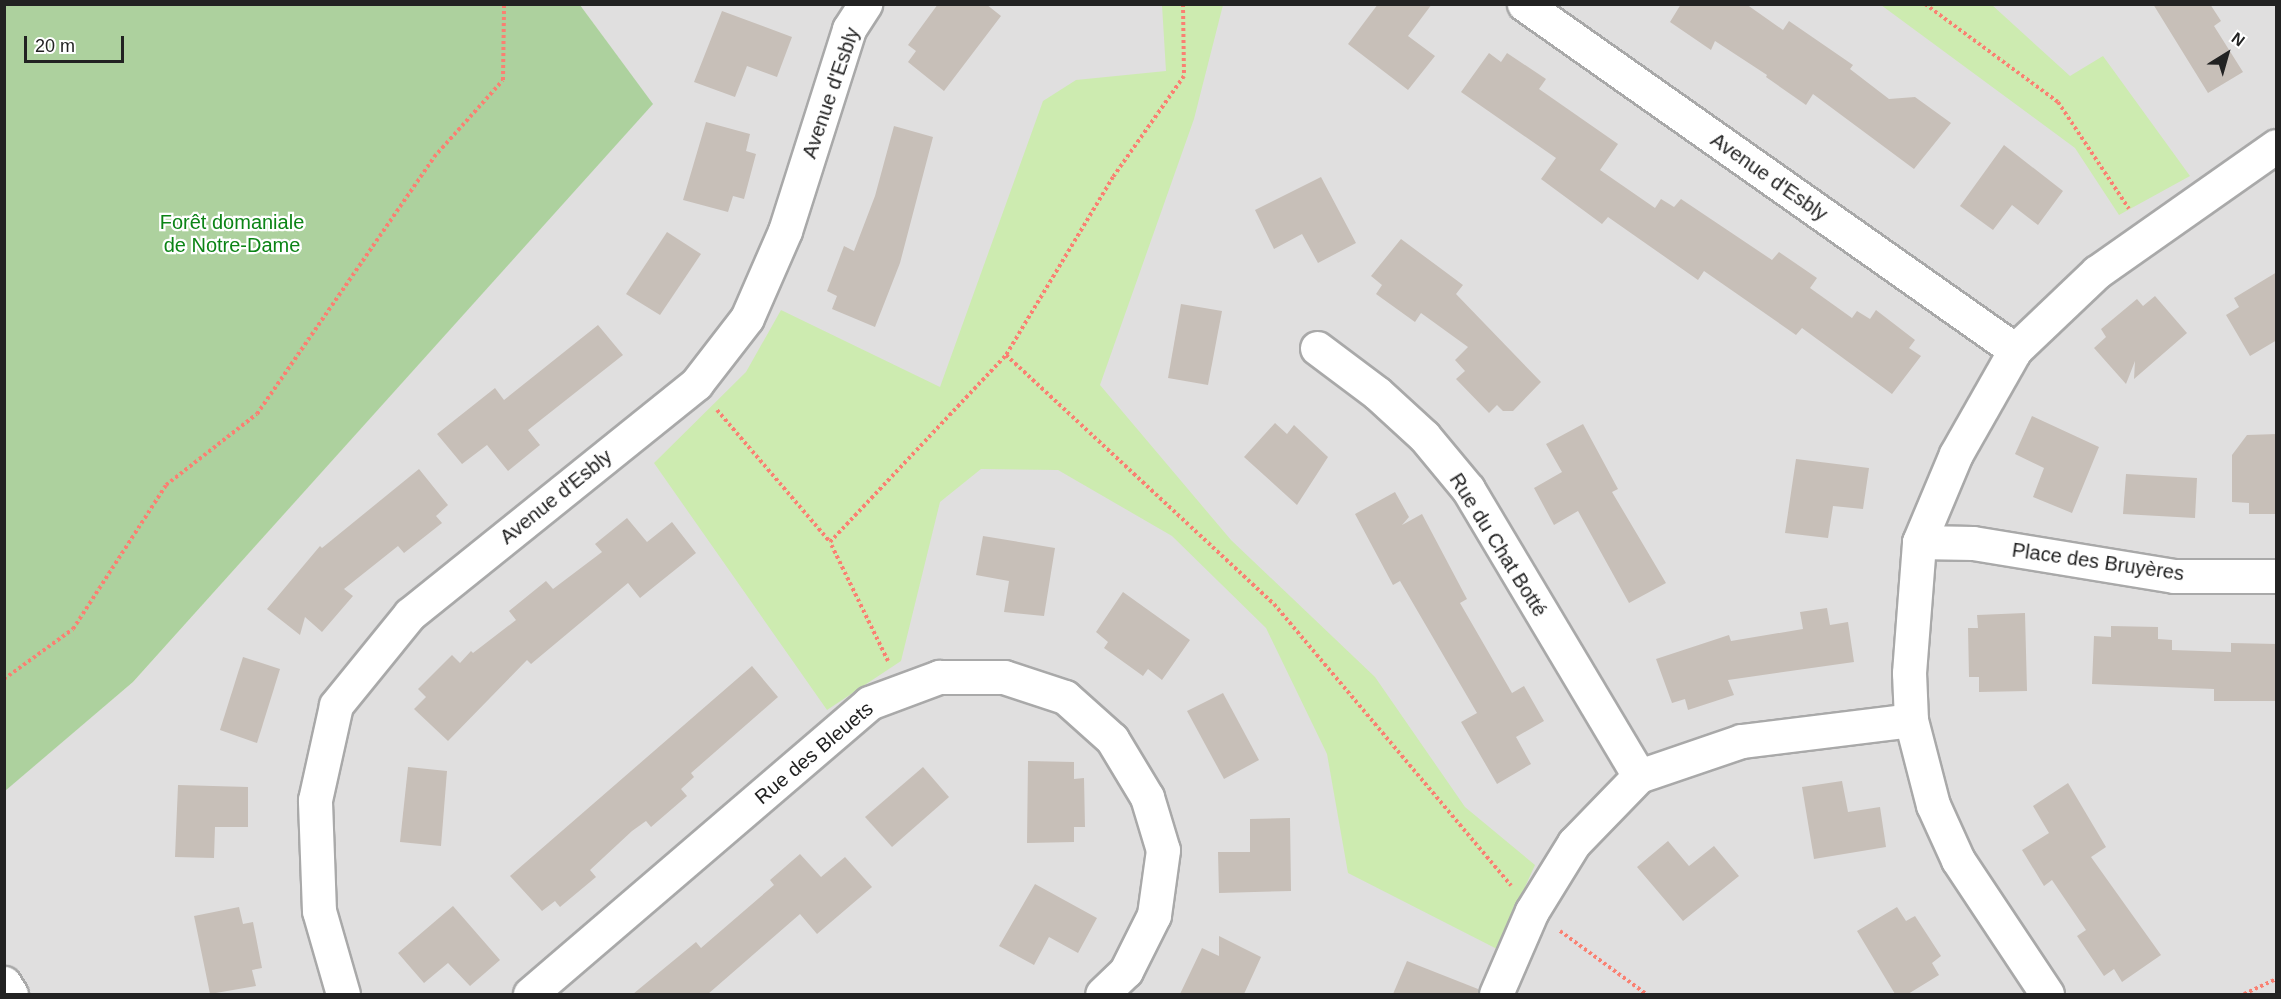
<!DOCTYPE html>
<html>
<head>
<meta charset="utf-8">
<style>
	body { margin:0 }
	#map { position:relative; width:2281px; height:999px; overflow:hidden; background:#f2efe9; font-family:Helvetica,sans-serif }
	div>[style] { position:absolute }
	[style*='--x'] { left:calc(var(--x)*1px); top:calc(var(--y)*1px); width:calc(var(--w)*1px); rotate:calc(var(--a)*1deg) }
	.residential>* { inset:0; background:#e0dfdf }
	.grass>* { inset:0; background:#cdebb0 }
	.forest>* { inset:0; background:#add19e }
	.building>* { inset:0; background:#c7bfb8 }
	.path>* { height:4px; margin-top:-2px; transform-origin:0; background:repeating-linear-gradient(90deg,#fa8072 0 3px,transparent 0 6px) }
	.roads { filter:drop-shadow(2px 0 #a9a9a9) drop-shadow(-2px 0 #a9a9a9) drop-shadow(0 2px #a9a9a9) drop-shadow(0 -2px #a9a9a9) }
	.minor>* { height:33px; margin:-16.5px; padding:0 16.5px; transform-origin:16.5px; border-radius:16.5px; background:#fff }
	span { translate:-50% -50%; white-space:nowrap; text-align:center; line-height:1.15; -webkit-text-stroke:4.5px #fff; paint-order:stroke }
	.street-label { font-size:20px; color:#222 }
	.park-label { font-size:20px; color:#0c8416 }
	.frame { position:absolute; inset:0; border:6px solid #222; pointer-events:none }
	.north { position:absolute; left:2197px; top:24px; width:60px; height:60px; -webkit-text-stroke:4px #fff; paint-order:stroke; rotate:37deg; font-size:16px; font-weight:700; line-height:24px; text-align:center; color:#222 }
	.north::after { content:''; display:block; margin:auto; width:21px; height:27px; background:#222; clip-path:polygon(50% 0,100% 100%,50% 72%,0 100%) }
	.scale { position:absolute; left:24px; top:36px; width:100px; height:27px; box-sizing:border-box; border:3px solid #222; border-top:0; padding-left:8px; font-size:18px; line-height:21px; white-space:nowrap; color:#222; -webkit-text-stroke:4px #fff; paint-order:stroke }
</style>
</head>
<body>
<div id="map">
	<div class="residential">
		<div style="clip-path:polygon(580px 5px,2276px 5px,2276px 994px,5px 994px,4px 791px,133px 682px,652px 104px)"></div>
	</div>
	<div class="grass">
		<div style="clip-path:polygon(1162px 5px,1223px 5px,1194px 119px,1100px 385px,1231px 540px,1375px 677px,1465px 807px,1535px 865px,1497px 949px,1348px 873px,1327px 754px,1266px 628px,1172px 536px,1058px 470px,981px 469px,940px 502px,901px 661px,827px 710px,654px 463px,746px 372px,781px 310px,940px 387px,1043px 101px,1076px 80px,1166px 71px)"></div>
		<div style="clip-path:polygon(1881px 5px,1992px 5px,2070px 76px,2103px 56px,2190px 176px,2119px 215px,2075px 148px)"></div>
	</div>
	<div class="forest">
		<div style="clip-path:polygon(5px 4px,580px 5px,653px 104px,133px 682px,5px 791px)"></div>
	</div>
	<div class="building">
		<div style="clip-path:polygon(938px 4px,986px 4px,1001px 16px,944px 91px,908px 62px,916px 51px,908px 45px)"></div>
		<div style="clip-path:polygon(1378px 4px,1432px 4px,1408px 36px,1435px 56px,1408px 90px,1348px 44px)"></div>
		<div style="clip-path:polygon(1681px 4px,1746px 4px,1783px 30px,1789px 21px,1853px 65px,1850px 69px,1889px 99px,1915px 97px,1951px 123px,1914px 169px,1813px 94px,1806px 105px,1766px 77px,1767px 75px,1715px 41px,1711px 50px,1670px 22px)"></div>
		<div style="clip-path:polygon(2153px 4px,2210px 4px,2221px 21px,2214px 26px,2243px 72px,2208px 93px)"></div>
		<div style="clip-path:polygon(722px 11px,792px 37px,777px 77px,747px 66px,735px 97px,694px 82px)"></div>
		<div style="clip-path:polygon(1489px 53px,1501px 62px,1507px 53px,1546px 79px,1539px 89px,1618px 144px,1600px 170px,1655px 208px,1661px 199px,1674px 207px,1681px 199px,1772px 260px,1779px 252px,1817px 278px,1810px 288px,1852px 318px,1857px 311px,1870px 319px,1876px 310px,1915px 340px,1909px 348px,1921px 356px,1892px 394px,1802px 328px,1796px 335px,1704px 271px,1698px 280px,1608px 217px,1602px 224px,1541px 179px,1556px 158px,1461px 92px)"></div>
		<div style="clip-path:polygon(706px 122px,750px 134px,746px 151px,756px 154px,744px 199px,733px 196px,728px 212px,683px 200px)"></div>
		<div style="clip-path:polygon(894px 126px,933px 137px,900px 263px,875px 327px,832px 309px,837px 296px,827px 291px,844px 246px,854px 251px,875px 196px)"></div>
		<div style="clip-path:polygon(2004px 145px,2063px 191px,2038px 225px,2012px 205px,1993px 230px,1960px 206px)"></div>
		<div style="clip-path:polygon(1321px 177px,1356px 243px,1318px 263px,1302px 234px,1274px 249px,1255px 210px)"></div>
		<div style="clip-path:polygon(667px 232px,701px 254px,660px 315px,626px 294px)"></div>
		<div style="clip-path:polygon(1401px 239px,1463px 285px,1456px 294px,1541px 382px,1513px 411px,1503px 411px,1497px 405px,1489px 413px,1456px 379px,1465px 371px,1455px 360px,1468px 347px,1421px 313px,1415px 322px,1376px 294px,1382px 285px,1371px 276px)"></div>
		<div style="clip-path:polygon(2277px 272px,2277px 340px,2250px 356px,2226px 315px,2239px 307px,2234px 298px)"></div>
		<div style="clip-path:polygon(2155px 296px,2187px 333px,2134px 379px,2135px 361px,2126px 384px,2094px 348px,2106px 337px,2101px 329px,2137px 299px,2143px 306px)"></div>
		<div style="clip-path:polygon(1181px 304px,1222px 311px,1208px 385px,1168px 378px)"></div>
		<div style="clip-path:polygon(598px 325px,623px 355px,528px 430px,540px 445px,508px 471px,487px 445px,462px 464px,437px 434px,495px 388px,504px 400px)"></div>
		<div style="clip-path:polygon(2032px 416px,2099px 447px,2072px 513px,2033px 497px,2044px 468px,2015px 454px)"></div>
		<div style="clip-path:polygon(1275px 423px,1287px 434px,1294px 425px,1328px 457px,1297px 505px,1244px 457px)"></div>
		<div style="clip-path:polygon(1583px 424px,1618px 489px,1612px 492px,1666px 583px,1629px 603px,1578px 511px,1554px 525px,1534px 488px,1562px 472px,1546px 444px)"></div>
		<div style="clip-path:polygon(2277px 434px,2277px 514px,2249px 514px,2249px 503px,2232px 502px,2232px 455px,2247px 435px)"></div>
		<div style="clip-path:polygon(1796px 459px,1869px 468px,1863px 509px,1833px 506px,1828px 538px,1785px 533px)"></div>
		<div style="clip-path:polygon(419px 469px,448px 505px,436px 516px,442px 523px,404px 553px,398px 546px,344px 589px,353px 596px,322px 632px,305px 617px,300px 635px,267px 609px,320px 546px,322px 548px)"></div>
		<div style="clip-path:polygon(2126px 474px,2197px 478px,2195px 518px,2123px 514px)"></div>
		<div style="clip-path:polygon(1395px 492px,1409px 517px,1402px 525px,1422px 514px,1467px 599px,1460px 603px,1512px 693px,1524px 686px,1544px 721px,1516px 737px,1531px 764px,1497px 784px,1461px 722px,1477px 713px,1400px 581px,1393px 585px,1355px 514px)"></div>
		<div style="clip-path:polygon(627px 518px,647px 542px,672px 522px,696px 553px,640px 598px,628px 583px,531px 664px,527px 660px,448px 741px,414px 709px,426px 697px,418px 689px,452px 655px,460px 663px,471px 651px,473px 653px,516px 620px,509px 611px,546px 581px,553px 589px,602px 552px,595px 544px)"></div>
		<div style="clip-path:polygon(983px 536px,1055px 548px,1044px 616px,1004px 612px,1009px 581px,976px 575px)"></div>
		<div style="clip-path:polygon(1123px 592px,1190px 640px,1162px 680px,1148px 669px,1143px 676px,1104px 648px,1108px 642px,1096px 632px)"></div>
		<div style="clip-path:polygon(1827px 608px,1830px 625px,1848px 622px,1854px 662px,1728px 680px,1734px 695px,1688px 710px,1685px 699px,1672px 703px,1656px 659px,1729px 635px,1731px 641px,1803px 629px,1800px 612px)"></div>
		<div style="clip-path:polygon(2025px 613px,2027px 691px,1979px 692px,1979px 677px,1969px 677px,1968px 628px,1978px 628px,1977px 615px)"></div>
		<div style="clip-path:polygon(2111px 626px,2158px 627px,2158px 639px,2172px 640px,2172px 650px,2231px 652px,2231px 643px,2277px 644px,2277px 701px,2214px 701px,2214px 689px,2092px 684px,2094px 636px,2111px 637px)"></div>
		<div style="clip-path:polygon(243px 657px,280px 669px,257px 743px,220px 730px)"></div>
		<div style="clip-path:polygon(752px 666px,778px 697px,691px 773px,694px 777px,681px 789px,687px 796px,651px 827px,646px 821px,632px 831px,590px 870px,596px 877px,560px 907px,555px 901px,542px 911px,510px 876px)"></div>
		<div style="clip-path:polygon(1223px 693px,1259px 760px,1224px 779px,1187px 711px)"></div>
		<div style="clip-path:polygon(1028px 761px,1074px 762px,1074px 779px,1084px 778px,1085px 827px,1074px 827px,1074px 842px,1027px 843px)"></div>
		<div style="clip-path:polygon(408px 767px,447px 771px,441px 846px,400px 842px)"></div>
		<div style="clip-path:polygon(923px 767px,949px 797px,892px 847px,865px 817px)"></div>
		<div style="clip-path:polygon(1842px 781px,1848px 812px,1880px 807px,1886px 847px,1814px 859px,1802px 787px)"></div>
		<div style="clip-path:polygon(2068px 783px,2106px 847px,2091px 857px,2161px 955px,2122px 982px,2114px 969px,2104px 976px,2077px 936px,2086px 930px,2052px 880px,2044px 886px,2022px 850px,2049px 833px,2033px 806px)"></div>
		<div style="clip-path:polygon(178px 785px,248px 787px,248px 827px,215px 827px,214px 858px,175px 857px)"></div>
		<div style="clip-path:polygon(1290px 818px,1291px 891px,1219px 893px,1218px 852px,1250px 852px,1250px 819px)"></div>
		<div style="clip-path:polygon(1668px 841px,1689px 866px,1714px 846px,1739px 876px,1683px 921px,1637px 867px)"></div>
		<div style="clip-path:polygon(800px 854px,821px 877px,845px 857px,872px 887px,817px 934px,800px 914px,708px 994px,633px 994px,696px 942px,701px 948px,774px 885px,770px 880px)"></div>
		<div style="clip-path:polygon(1035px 884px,1097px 918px,1078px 953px,1049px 937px,1034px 965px,999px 946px)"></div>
		<div style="clip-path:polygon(453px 906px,500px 960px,470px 986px,448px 963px,424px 983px,398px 953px)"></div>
		<div style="clip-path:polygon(239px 907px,243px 924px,253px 922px,262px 968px,252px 970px,256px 986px,210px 994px,194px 916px)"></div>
		<div style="clip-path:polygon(1897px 907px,1906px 921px,1915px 916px,1941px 956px,1932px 963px,1939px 975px,1908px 994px,1895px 994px,1857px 931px)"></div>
		<div style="clip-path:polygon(1219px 936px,1261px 957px,1244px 994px,1180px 994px,1202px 948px,1219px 956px)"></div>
		<div style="clip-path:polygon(1407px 961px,1478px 989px,1478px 994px,1393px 994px)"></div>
	</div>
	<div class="path">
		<div style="--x:1183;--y:4;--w:72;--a:89.2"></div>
		<div style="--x:1184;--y:76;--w:123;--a:125.1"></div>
		<div style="--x:1113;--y:177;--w:208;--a:121"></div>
		<div style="--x:1006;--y:355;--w:366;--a:42.9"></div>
		<div style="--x:1274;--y:604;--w:368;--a:49.9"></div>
		<div style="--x:1925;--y:4;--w:165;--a:36.4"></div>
		<div style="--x:2058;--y:102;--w:128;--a:56.4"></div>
		<div style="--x:717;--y:410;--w:174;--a:49.4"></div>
		<div style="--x:888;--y:661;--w:132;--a:-116"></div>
		<div style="--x:830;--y:542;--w:257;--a:-46.7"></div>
		<div style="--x:4;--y:679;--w:85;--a:-35.9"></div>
		<div style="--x:73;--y:629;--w:171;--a:-57.1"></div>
		<div style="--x:166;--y:485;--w:115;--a:-38"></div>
		<div style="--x:257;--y:414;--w:312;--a:-55.4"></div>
		<div style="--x:434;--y:157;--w:103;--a:-48.1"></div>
		<div style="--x:503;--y:80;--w:76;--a:-89.2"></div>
		<div style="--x:1560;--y:931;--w:107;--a:36.2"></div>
		<div style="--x:2244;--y:994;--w:35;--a:-25"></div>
	</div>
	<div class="roads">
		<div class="minor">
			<div style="--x:1524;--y:4;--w:601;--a:35.17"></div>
			<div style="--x:1317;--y:348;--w:75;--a:36.9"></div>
			<div style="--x:1377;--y:393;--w:64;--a:42.5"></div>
			<div style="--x:1424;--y:436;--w:69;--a:50.3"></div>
			<div style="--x:1468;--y:489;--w:334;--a:59.2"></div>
			<div style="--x:1919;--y:542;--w:54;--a:1.1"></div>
			<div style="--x:1973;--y:543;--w:204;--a:9.3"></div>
			<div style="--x:2174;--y:576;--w:102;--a:0"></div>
			<div style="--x:4;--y:983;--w:13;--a:58"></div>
			<div style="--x:343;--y:994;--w:86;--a:-106.1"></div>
			<div style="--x:319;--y:911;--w:111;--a:-92.1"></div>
			<div style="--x:315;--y:800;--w:97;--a:-77.5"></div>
			<div style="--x:336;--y:705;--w:117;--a:-50.9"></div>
			<div style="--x:410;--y:614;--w:367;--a:-38.8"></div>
			<div style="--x:696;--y:384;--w:83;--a:-52.3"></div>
			<div style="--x:747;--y:318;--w:95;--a:-66.4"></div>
			<div style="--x:785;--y:231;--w:212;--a:-72.4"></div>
			<div style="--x:849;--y:29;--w:30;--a:-57"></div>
			<div style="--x:530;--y:994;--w:447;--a:-40.6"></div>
			<div style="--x:869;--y:703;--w:75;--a:-20.4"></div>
			<div style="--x:939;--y:677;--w:65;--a:0"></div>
			<div style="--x:1004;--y:677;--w:64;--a:18.2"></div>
			<div style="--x:1065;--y:697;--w:63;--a:41.8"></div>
			<div style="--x:1112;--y:739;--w:68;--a:58.9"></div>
			<div style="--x:1147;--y:797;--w:55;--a:73.2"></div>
			<div style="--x:1163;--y:850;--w:66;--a:97.9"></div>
			<div style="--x:1154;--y:915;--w:63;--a:116.6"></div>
			<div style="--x:1126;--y:971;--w:33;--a:136"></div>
			<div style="--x:1496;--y:994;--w:90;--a:-66.6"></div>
			<div style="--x:1532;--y:911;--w:80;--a:-58.3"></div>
			<div style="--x:1574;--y:843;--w:93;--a:-45.9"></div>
			<div style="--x:1639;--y:776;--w:108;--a:-18.9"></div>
			<div style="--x:1741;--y:741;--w:171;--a:-7"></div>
			<div style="--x:2047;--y:994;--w:161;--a:-123.6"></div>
			<div style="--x:1958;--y:860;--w:60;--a:-114.4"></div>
			<div style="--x:1933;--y:805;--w:88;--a:-104.5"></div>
			<div style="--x:1911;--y:720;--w:47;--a:-92.4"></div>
			<div style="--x:1909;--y:673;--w:131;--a:-85.6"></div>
			<div style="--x:1919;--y:542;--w:95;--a:-67.2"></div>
			<div style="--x:1956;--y:454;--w:120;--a:-60.4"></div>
			<div style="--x:2015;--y:350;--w:113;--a:-43.6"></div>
			<div style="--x:2097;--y:272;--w:219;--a:-35.1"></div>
		</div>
	</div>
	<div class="street-label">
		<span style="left:831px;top:93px;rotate:-71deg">Avenue d'Esbly</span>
		<span style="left:1769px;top:177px;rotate:35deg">Avenue d'Esbly</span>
		<span style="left:556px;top:497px;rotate:-39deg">Avenue d'Esbly</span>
		<span style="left:1498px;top:545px;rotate:58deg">Rue du Chat Botté</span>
		<span style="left:2098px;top:562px;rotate:8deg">Place des Bruyères</span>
		<span style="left:814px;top:753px;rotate:-40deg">Rue des Bleuets</span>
	</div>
	<div class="park-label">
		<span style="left:232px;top:234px">Forêt domaniale<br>de Notre-Dame</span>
	</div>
	<div class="frame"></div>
	<div class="north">N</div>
	<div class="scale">20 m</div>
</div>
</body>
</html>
